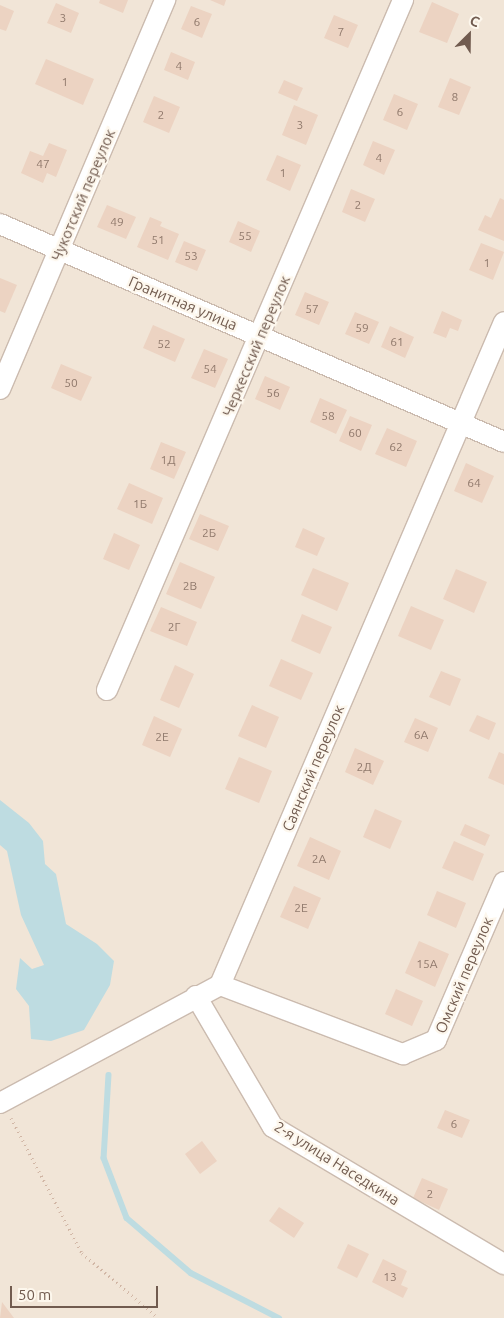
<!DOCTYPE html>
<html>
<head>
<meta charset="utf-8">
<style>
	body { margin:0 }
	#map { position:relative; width:504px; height:1318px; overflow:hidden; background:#faf3e8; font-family:Ubuntu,sans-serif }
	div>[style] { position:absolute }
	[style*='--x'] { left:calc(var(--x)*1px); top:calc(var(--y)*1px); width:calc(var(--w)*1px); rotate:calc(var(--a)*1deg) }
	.residential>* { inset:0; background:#f1e5d7 }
	.water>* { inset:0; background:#bedce1 }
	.stream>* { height:5.5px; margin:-2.75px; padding:0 2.75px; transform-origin:2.75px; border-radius:2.75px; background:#bedce1 }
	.building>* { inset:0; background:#ecd3c2 }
	.path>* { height:3px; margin-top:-1.5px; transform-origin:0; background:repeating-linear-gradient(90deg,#d1b6a5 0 1px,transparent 0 5px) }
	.roads { filter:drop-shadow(1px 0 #cbbbaf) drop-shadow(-1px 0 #cbbbaf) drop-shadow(0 1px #cbbbaf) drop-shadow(0 -1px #cbbbaf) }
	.street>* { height:20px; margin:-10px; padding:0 10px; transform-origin:10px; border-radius:10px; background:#fff }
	span { translate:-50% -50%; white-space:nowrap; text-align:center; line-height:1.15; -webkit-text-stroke:4.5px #fdf7ed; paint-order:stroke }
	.number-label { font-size:12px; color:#90796c }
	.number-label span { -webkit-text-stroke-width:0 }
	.street-label { font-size:15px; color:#715b4f }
	.north { position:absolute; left:444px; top:10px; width:50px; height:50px; -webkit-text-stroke:4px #fdf7ed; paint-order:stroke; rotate:23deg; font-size:14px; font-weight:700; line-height:20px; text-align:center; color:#715b4f }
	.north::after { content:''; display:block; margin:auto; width:18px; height:22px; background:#715b4f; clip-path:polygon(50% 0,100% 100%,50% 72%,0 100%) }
	.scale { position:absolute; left:10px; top:1286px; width:148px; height:22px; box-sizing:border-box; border:2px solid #715b4f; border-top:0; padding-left:6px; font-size:15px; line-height:18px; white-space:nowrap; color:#715b4f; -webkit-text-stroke:4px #fdf7ed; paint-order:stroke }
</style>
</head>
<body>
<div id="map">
	<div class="residential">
		<div style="clip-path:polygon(0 0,504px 0,504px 1318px,0 1318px)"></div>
	</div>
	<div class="water">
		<div style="clip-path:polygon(0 800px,29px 823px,43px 841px,45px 864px,56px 874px,66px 924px,97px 944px,114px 961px,110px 985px,84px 1030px,51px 1041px,31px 1039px,29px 1006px,16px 989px,20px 958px,32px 969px,44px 965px,21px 915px,7px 851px,0 845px)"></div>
	</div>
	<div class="stream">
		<div style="--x:109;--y:1075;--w:83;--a:93.4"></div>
		<div style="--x:104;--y:1158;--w:64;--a:69"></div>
		<div style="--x:127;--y:1218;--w:84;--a:40.7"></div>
		<div style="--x:191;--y:1273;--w:99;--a:27.1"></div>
	</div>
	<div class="building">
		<div style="clip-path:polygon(100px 0,128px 0,123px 13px,99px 3px)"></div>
		<div style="clip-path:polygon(210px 0,226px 0,224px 6px)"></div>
		<div style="clip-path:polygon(432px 2px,459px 14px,447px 43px,419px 32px)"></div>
		<div style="clip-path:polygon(56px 3px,79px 13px,71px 33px,47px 23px)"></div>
		<div style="clip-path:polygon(0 5px,14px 11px,6px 31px,0 29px)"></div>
		<div style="clip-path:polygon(191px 6px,212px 14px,202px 38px,181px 29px)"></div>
		<div style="clip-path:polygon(334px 15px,358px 25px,348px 48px,324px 38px)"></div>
		<div style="clip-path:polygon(171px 52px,195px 62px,188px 80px,164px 70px)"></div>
		<div style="clip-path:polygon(46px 59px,94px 79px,83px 105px,35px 84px)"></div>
		<div style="clip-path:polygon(450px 78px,471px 87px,459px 115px,438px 107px)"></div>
		<div style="clip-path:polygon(284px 80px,303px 88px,297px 101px,278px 93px)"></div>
		<div style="clip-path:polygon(394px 94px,418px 104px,407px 130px,383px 120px)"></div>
		<div style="clip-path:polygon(154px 96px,180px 107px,169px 133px,143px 122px)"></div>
		<div style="clip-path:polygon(294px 105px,318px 115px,306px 145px,282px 135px)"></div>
		<div style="clip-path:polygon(373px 141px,395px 150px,384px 175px,363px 165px)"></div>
		<div style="clip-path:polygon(49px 143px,67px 150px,56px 177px,47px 173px,43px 183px,21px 173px,30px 151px,43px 156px)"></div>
		<div style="clip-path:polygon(277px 155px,301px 165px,290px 191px,266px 180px)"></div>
		<div style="clip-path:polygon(351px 189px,375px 199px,365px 222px,342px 212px)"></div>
		<div style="clip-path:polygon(500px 198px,504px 200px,504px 241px,478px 230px,485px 215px,491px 218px)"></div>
		<div style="clip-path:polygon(107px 205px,136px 217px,126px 239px,97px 227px)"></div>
		<div style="clip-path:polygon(150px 217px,162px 222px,160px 226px,179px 234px,168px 260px,137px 247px)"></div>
		<div style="clip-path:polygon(238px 221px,260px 231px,251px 252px,229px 242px)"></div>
		<div style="clip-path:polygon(184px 241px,206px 250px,197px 271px,175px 262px)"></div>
		<div style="clip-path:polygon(481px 243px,504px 252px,493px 280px,469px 270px)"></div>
		<div style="clip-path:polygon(0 278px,17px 285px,5px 313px,0 311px)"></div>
		<div style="clip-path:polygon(305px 292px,329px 302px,319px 325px,295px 315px)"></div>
		<div style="clip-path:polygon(442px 311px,462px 320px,458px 331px,450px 328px,446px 338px,433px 333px)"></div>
		<div style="clip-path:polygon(355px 312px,379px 322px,369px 344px,345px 334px)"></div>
		<div style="clip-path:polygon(153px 325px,185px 339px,175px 362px,143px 348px)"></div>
		<div style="clip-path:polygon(390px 326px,414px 337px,405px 358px,381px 347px)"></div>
		<div style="clip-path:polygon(204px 349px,228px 359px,215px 388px,191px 378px)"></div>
		<div style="clip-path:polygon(61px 364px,92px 377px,81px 401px,51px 388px)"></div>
		<div style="clip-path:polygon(265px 376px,290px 387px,280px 410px,255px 399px)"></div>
		<div style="clip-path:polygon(320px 398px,347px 410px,336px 434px,310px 422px)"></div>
		<div style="clip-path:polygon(350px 416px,372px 425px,361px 451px,339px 441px)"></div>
		<div style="clip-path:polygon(387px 428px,417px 441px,406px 467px,375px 454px)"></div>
		<div style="clip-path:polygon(161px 442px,186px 452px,174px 479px,150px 469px)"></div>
		<div style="clip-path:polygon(466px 463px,494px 476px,482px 503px,454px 491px)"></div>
		<div style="clip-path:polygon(129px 483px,163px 498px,152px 524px,117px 509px)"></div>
		<div style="clip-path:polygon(200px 514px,229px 526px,218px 551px,189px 539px)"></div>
		<div style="clip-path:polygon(303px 528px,325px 538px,317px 556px,295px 547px)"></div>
		<div style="clip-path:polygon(114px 533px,140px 545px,129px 570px,103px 559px)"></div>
		<div style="clip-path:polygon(180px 562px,215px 577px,201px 609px,166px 594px)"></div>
		<div style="clip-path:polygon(313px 568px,349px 583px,337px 611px,301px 595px)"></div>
		<div style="clip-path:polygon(456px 569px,487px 582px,474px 613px,443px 599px)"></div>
		<div style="clip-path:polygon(411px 606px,444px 620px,431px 650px,398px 636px)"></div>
		<div style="clip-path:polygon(161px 607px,197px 622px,187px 646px,150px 631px)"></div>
		<div style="clip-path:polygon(302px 614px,332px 627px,320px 654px,291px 641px)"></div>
		<div style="clip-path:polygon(281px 659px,313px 673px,301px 700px,269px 686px)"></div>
		<div style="clip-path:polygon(175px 665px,194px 674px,179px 708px,160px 700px)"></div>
		<div style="clip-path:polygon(441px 671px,461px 679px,450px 706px,429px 697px)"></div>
		<div style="clip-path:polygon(252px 705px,279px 717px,266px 748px,238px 736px)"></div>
		<div style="clip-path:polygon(477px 715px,496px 723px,489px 740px,469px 731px)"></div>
		<div style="clip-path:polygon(154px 716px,182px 729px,170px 757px,142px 745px)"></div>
		<div style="clip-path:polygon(415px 718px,438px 728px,428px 752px,404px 742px)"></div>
		<div style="clip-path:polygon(355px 748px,384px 761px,373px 785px,345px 772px)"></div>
		<div style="clip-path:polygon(499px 752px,504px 754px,504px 785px,488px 778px)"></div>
		<div style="clip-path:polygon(239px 757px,272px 771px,259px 803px,225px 789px)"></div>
		<div style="clip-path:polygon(375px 809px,402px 821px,390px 849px,363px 837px)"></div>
		<div style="clip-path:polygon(465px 824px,490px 835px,485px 846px,460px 835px)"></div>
		<div style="clip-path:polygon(310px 837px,341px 851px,329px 880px,297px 866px)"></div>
		<div style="clip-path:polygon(454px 841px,484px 854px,473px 881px,442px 868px)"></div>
		<div style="clip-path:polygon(294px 886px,321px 898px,308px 929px,280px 917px)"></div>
		<div style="clip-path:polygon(437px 891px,466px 903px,456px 928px,427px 915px)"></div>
		<div style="clip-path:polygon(419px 941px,449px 954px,435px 987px,405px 973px)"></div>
		<div style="clip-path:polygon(396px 989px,423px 1001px,412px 1026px,385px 1014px)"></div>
		<div style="clip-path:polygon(445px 1110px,470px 1120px,462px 1138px,437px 1128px)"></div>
		<div style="clip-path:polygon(202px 1141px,217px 1161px,200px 1174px,185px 1154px)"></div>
		<div style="clip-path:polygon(422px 1178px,448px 1189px,439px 1210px,413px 1198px)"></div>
		<div style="clip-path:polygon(279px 1207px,304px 1223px,294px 1238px,269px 1221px)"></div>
		<div style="clip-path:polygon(348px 1244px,369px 1254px,357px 1278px,337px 1268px)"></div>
		<div style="clip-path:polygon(383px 1259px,407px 1271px,401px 1285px,408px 1288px,403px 1298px,372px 1282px)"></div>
		<div style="clip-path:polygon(2px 1302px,14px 1318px,0 1318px)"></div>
	</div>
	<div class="path">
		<div style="--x:11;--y:1118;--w:153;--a:62.3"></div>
		<div style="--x:82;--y:1253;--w:100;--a:40.5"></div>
	</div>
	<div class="roads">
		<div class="street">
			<div style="--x:0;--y:224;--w:549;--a:23.39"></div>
			<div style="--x:0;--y:389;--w:423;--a:-67"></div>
			<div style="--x:107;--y:690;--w:751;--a:-66.78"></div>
			<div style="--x:220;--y:985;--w:196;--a:20.7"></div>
			<div style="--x:403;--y:1054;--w:36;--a:-23"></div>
			<div style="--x:436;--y:1040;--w:172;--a:-66.7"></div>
			<div style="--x:196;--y:996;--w:152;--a:59.6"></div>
			<div style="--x:273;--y:1127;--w:269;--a:30.7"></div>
			<div style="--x:0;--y:1103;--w:250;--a:-28.2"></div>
			<div style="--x:220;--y:985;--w:721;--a:-66.81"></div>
		</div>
	</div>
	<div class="number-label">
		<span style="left:63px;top:18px">3</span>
		<span style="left:197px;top:22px">6</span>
		<span style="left:341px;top:32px">7</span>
		<span style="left:179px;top:66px">4</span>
		<span style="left:65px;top:82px">1</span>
		<span style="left:455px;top:97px">8</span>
		<span style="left:400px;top:112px">6</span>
		<span style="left:161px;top:115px">2</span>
		<span style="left:300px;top:125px">3</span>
		<span style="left:379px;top:158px">4</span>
		<span style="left:43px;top:164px">47</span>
		<span style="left:283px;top:173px">1</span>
		<span style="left:358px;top:205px">2</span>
		<span style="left:117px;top:222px">49</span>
		<span style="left:245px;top:236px">55</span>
		<span style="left:158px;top:240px">51</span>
		<span style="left:191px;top:256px">53</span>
		<span style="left:487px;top:263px">1</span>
		<span style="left:312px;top:309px">57</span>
		<span style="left:362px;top:328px">59</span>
		<span style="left:397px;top:342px">61</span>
		<span style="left:164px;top:344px">52</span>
		<span style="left:210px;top:369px">54</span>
		<span style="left:71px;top:383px">50</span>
		<span style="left:273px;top:393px">56</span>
		<span style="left:328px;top:416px">58</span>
		<span style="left:355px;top:433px">60</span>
		<span style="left:396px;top:447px">62</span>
		<span style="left:168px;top:460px">1Д</span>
		<span style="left:474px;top:483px">64</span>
		<span style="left:140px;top:504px">1Б</span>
		<span style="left:209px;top:533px">2Б</span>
		<span style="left:190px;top:586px">2В</span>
		<span style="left:174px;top:627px">2Г</span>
		<span style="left:421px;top:735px">6А</span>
		<span style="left:162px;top:737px">2Е</span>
		<span style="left:364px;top:767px">2Д</span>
		<span style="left:319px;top:859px">2А</span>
		<span style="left:301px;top:908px">2Е</span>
		<span style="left:427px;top:964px">15А</span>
		<span style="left:454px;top:1124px">6</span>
		<span style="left:430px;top:1194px">2</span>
		<span style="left:390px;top:1277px">13</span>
	</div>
	<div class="street-label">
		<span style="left:83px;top:195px;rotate:-67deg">Чукотский переулок</span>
		<span style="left:183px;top:303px;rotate:23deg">Гранитная улица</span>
		<span style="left:256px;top:346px;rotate:-67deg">Черкесский переулок</span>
		<span style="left:313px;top:768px;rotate:-67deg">Саянский переулок</span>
		<span style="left:464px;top:975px;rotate:-67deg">Омский переулок</span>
		<span style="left:337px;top:1163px;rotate:32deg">2-я улица Наседкина</span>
	</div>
	<div class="north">С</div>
	<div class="scale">50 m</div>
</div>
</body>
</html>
